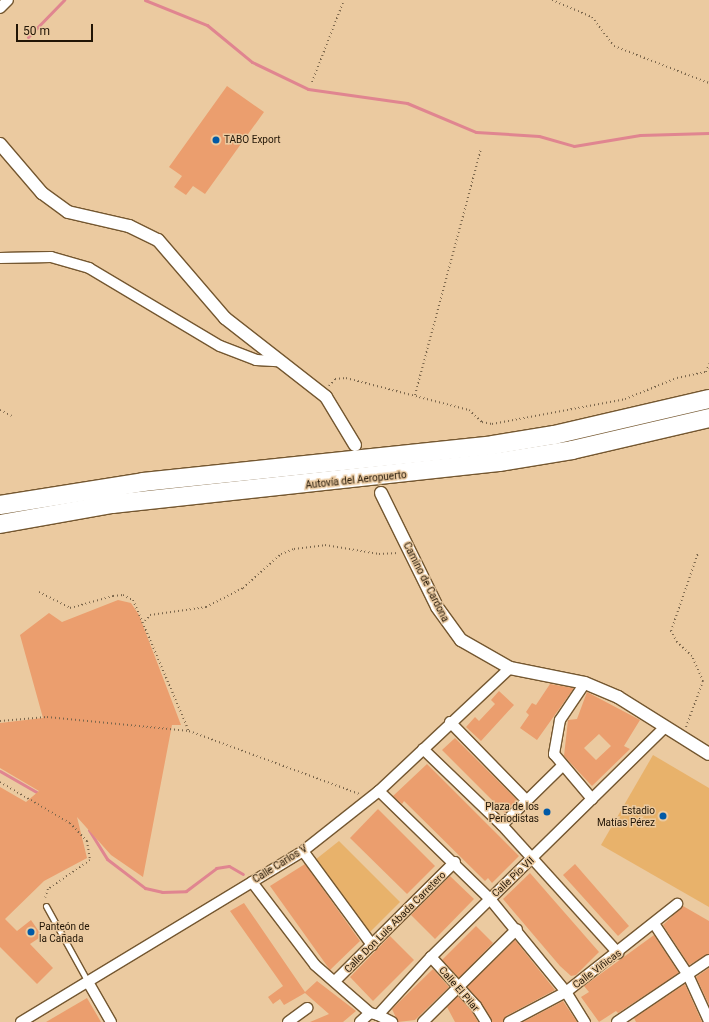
<!DOCTYPE html>
<html>
<head>
<meta charset="utf-8">
<style>
	body { margin:0 }
	#map { position:relative; width:709px; height:1022px; overflow:hidden; background:#ebcaa0; font-family:Roboto,sans-serif }
	div>[style] { position:absolute }
	[style*='--x'] { left:calc(var(--x)*1px); top:calc(var(--y)*1px); width:calc(var(--w)*1px); rotate:calc(var(--a)*1deg) }
	.green>* { inset:0; background:#e8b26b }
	.stream>* { height:3px; margin:-1.5px; padding:0 1.5px; transform-origin:1.5px; border-radius:1.5px; background:#e08590 }
	.building>* { inset:0; background:#eb9e6e }
	.path>* { height:2px; margin-top:-1px; transform-origin:0; background:repeating-linear-gradient(90deg,#7c674c 0 1px,transparent 0 4px) }
	.roads { filter:drop-shadow(1px 0 #745730) drop-shadow(-1px 0 #745730) drop-shadow(0 1px #745730) drop-shadow(0 -1px #745730) }
	.service>* { height:5px; margin:-2.5px; padding:0 2.5px; transform-origin:2.5px; border-radius:2.5px; background:#fff }
	.minor>* { height:10px; margin:-5px; padding:0 5px; transform-origin:5px; border-radius:5px; background:#fff }
	.tertiary>* { height:12px; margin:-6px; padding:0 6px; transform-origin:6px; border-radius:6px; background:#fff }
	.motorway>* { height:18px; margin:-9px; padding:0 9px; transform-origin:9px; border-radius:9px; background:#fff }
	.dots>* { width:11px; height:11px; translate:-50% -50%; box-sizing:border-box; border:2px solid #ebcaa0; border-radius:50% }
	span { translate:-50% -50%; white-space:nowrap; text-align:center; line-height:1.15; -webkit-text-stroke:3px #ebcaa0; paint-order:stroke }
	.poi-label { font-size:10px; color:#211506 }
	.left { translate:0 -50%; text-align:left }
	.right { translate:-100% -50%; text-align:right }
	.street-label { font-size:10px; color:#211506 }
	.scale { position:absolute; left:16px; top:24px; width:77px; height:18px; box-sizing:border-box; border:2px solid #211506; border-top:0; padding-left:5px; font-size:12px; line-height:14px; white-space:nowrap; color:#211506; -webkit-text-stroke:3px #ebcaa0; paint-order:stroke }
</style>
</head>
<body>
<div id="map">
	<div class="green">
		<div style="clip-path:polygon(653px 755px,709px 788px,709px 907px,601px 845px)"></div>
		<div style="clip-path:polygon(339px 841px,400px 902px,368px 934px,315px 860px)"></div>
	</div>
	<div class="stream">
		<div style="--x:145;--y:0;--w:67;--a:22"></div>
		<div style="--x:207;--y:25;--w:58;--a:39.4"></div>
		<div style="--x:252;--y:62;--w:62;--a:25.7"></div>
		<div style="--x:308;--y:89;--w:100;--a:8"></div>
		<div style="--x:407;--y:103;--w:75;--a:22.8"></div>
		<div style="--x:476;--y:132;--w:63;--a:3.6"></div>
		<div style="--x:539;--y:136;--w:36;--a:16"></div>
		<div style="--x:574;--y:146;--w:67;--a:-9.5"></div>
		<div style="--x:640;--y:135;--w:69;--a:-1.7"></div>
		<div style="--x:28;--y:37;--w:52;--a:-45.8"></div>
		<div style="--x:0;--y:771;--w:46;--a:29.9"></div>
		<div style="--x:89;--y:830;--w:34;--a:58"></div>
		<div style="--x:107;--y:859;--w:48;--a:37.3"></div>
		<div style="--x:145;--y:888;--w:17;--a:13"></div>
		<div style="--x:162;--y:892;--w:24;--a:-2"></div>
		<div style="--x:186;--y:891;--w:38;--a:-37"></div>
		<div style="--x:216;--y:868;--w:13;--a:-9"></div>
		<div style="--x:229;--y:866;--w:16;--a:30"></div>
	</div>
	<div class="building">
		<div style="clip-path:polygon(227px 86px,264px 112px,205px 194px,193px 186px,186px 195px,174px 187px,182px 176px,169px 167px)"></div>
		<div style="clip-path:polygon(118px 600px,131px 603px,139px 615px,181px 725px,172px 725px,143px 877px,111px 855px,77px 817px,87px 858px,44px 881px,5px 919px,17px 931px,31px 920px,42px 936px,30px 944px,53px 968px,37px 984px,0 947px,0 787px,26px 802px,39px 791px,0 768px,0 723px,43px 718px,20px 635px,49px 613px,62px 622px)"></div>
		<div style="clip-path:polygon(550px 684px,574px 688px,537px 740px,520px 728px,529px 715px,526px 712px,532px 703px,536px 705px)"></div>
		<div style="clip-path:polygon(499px 691px,514px 705px,481px 741px,466px 727px,475px 717px,479px 721px,495px 704px,491px 700px)"></div>
		<div style="clip-path:polygon(evenodd,587px 692px,640px 720px,624px 746px,630px 749px,592px 786px,564px 756px,568px 720px,577px 719px,587px 692px,599px 734px,611px 746px,596px 760px,584px 748px,599px 734px)"></div>
		<div style="clip-path:polygon(455px 738px,517px 800px,505px 813px,442px 750px)"></div>
		<div style="clip-path:polygon(427px 764px,519px 856px,492px 883px,488px 878px,485px 881px,404px 801px,402px 804px,393px 796px)"></div>
		<div style="clip-path:polygon(378px 809px,435px 866px,407px 894px,350px 838px)"></div>
		<div style="clip-path:polygon(305px 864px,360px 941px,330px 970px,270px 886px)"></div>
		<div style="clip-path:polygon(575px 864px,629px 926px,618px 936px,563px 875px)"></div>
		<div style="clip-path:polygon(530px 873px,599px 952px,576px 975px,571px 976px,560px 966px,503px 899px)"></div>
		<div style="clip-path:polygon(450px 876px,474px 899px,435px 939px,411px 915px)"></div>
		<div style="clip-path:polygon(244px 903px,305px 992px,317px 981px,356px 1011px,343px 1022px,310px 1022px,329px 1014px,305px 993px,284px 1005px,280px 999px,273px 1004px,268px 997px,283px 986px,230px 911px)"></div>
		<div style="clip-path:polygon(683px 906px,709px 921px,709px 954px,689px 965px,663px 925px)"></div>
		<div style="clip-path:polygon(476px 926px,493px 943px,459px 978px,442px 960px)"></div>
		<div style="clip-path:polygon(654px 935px,679px 973px,618px 1013px,616px 1011px,599px 1022px,581px 997px,589px 992px,584px 986px)"></div>
		<div style="clip-path:polygon(390px 936px,414px 960px,373px 1001px,350px 977px)"></div>
		<div style="clip-path:polygon(515px 940px,555px 990px,506px 1016px,503px 1022px,492px 1022px,467px 987px)"></div>
		<div style="clip-path:polygon(709px 968px,709px 1005px,696px 977px)"></div>
		<div style="clip-path:polygon(433px 969px,449px 987px,415px 1020px,398px 1022px,392px 1009px)"></div>
		<div style="clip-path:polygon(685px 984px,702px 1022px,636px 1022px,634px 1018px)"></div>
		<div style="clip-path:polygon(458px 996px,471px 1010px,478px 1022px,455px 1022px,447px 1007px)"></div>
		<div style="clip-path:polygon(87px 998px,101px 1022px,46px 1022px)"></div>
		<div style="clip-path:polygon(563px 1001px,577px 1022px,523px 1022px)"></div>
	</div>
	<div class="path">
		<div style="--x:552;--y:0;--w:43;--a:23"></div>
		<div style="--x:592;--y:17;--w:36;--a:53"></div>
		<div style="--x:614;--y:46;--w:102;--a:21.3"></div>
		<div style="--x:312;--y:82;--w:88;--a:-68.7"></div>
		<div style="--x:329;--y:386;--w:9;--a:-49"></div>
		<div style="--x:335;--y:379;--w:11;--a:-5"></div>
		<div style="--x:346;--y:378;--w:127;--a:14.6"></div>
		<div style="--x:469;--y:410;--w:18;--a:43"></div>
		<div style="--x:482;--y:422;--w:10;--a:11"></div>
		<div style="--x:492;--y:424;--w:135;--a:-10.6"></div>
		<div style="--x:625;--y:399;--w:56;--a:-22"></div>
		<div style="--x:677;--y:378;--w:30;--a:-12"></div>
		<div style="--x:706;--y:372;--w:9;--a:-69"></div>
		<div style="--x:415;--y:395;--w:255;--a:-75"></div>
		<div style="--x:0;--y:410;--w:13;--a:27"></div>
		<div style="--x:39;--y:592;--w:35;--a:27"></div>
		<div style="--x:70;--y:608;--w:45;--a:-15.6"></div>
		<div style="--x:113;--y:596;--w:10;--a:-6"></div>
		<div style="--x:123;--y:595;--w:11;--a:27"></div>
		<div style="--x:133;--y:600;--w:142;--a:66.9"></div>
		<div style="--x:189;--y:731;--w:181;--a:20.3"></div>
		<div style="--x:145;--y:621;--w:8;--a:-50"></div>
		<div style="--x:150;--y:615;--w:57;--a:-8.1"></div>
		<div style="--x:206;--y:607;--w:42;--a:-27.2"></div>
		<div style="--x:243;--y:588;--w:51;--a:-41.8"></div>
		<div style="--x:281;--y:554;--w:14;--a:-21"></div>
		<div style="--x:294;--y:549;--w:31;--a:-7"></div>
		<div style="--x:325;--y:545;--w:55;--a:9.5"></div>
		<div style="--x:379;--y:554;--w:19;--a:-3"></div>
		<div style="--x:0;--y:721;--w:47;--a:-4.9"></div>
		<div style="--x:47;--y:717;--w:143;--a:5.6"></div>
		<div style="--x:686;--y:727;--w:49;--a:-69.7"></div>
		<div style="--x:703;--y:681;--w:27;--a:-114"></div>
		<div style="--x:692;--y:656;--w:21;--a:-137"></div>
		<div style="--x:677;--y:642;--w:13;--a:-119"></div>
		<div style="--x:671;--y:631;--w:83;--a:-70.9"></div>
		<div style="--x:0;--y:782;--w:81;--a:30.4"></div>
		<div style="--x:70;--y:823;--w:25;--a:47"></div>
		<div style="--x:87;--y:841;--w:19;--a:81"></div>
		<div style="--x:90;--y:860;--w:51;--a:145.4"></div>
		<div style="--x:48;--y:889;--w:9;--a:108"></div>
	</div>
	<div class="roads">
		<div class="service">
			<div style="--x:46;--y:906;--w:87;--a:61.1"></div>
		</div>
		<div class="minor">
			<div style="--x:0;--y:8;--w:11;--a:-45"></div>
			<div style="--x:0;--y:258;--w:51;--a:-1.1"></div>
			<div style="--x:51;--y:257;--w:40;--a:16"></div>
			<div style="--x:89;--y:268;--w:152;--a:30.8"></div>
			<div style="--x:220;--y:346;--w:39;--a:21"></div>
			<div style="--x:256;--y:360;--w:22;--a:3"></div>
			<div style="--x:585;--y:683;--w:45;--a:124"></div>
			<div style="--x:560;--y:720;--w:35;--a:100"></div>
			<div style="--x:554;--y:754;--w:59;--a:49.8"></div>
			<div style="--x:450;--y:722;--w:110;--a:45.7"></div>
			<div style="--x:423;--y:749;--w:110;--a:43.9"></div>
			<div style="--x:502;--y:825;--w:173;--a:47.8"></div>
			<div style="--x:379;--y:791;--w:155;--a:44.2"></div>
			<div style="--x:490;--y:899;--w:120;--a:50.7"></div>
			<div style="--x:566;--y:992;--w:36;--a:58"></div>
			<div style="--x:502;--y:825;--w:83;--a:-44.5"></div>
			<div style="--x:303;--y:851;--w:117;--a:53.7"></div>
			<div style="--x:252;--y:882;--w:104;--a:52.8"></div>
			<div style="--x:315;--y:965;--w:73;--a:41.1"></div>
			<div style="--x:655;--y:925;--w:60;--a:56.6"></div>
			<div style="--x:688;--y:975;--w:51;--a:65.5"></div>
			<div style="--x:431;--y:957;--w:67;--a:47.4"></div>
			<div style="--x:476;--y:1006;--w:19;--a:58"></div>
			<div style="--x:335;--y:981;--w:169;--a:-44.8"></div>
			<div style="--x:88;--y:982;--w:46;--a:60.1"></div>
			<div style="--x:378;--y:1015;--w:16;--a:27"></div>
			<div style="--x:21;--y:1022;--w:330;--a:-31.2"></div>
			<div style="--x:303;--y:851;--w:97;--a:-38.3"></div>
			<div style="--x:379;--y:791;--w:180;--a:-43.2"></div>
			<div style="--x:288;--y:1022;--w:24;--a:-36"></div>
			<div style="--x:360;--y:1022;--w:13;--a:-42"></div>
			<div style="--x:370;--y:1013;--w:8;--a:14"></div>
			<div style="--x:378;--y:1015;--w:79;--a:-47.6"></div>
			<div style="--x:431;--y:957;--w:328;--a:-44.5"></div>
			<div style="--x:423;--y:1022;--w:132;--a:-44.7"></div>
			<div style="--x:509;--y:1022;--w:64;--a:-27.8"></div>
			<div style="--x:566;--y:992;--w:142;--a:-38.4"></div>
			<div style="--x:617;--y:1022;--w:111;--a:-34"></div>
		</div>
		<div class="tertiary">
			<div style="--x:0;--y:144;--w:65;--a:49.4"></div>
			<div style="--x:42;--y:193;--w:32;--a:36"></div>
			<div style="--x:68;--y:212;--w:63;--a:12.9"></div>
			<div style="--x:129;--y:226;--w:32;--a:26"></div>
			<div style="--x:158;--y:240;--w:103;--a:49.3"></div>
			<div style="--x:225;--y:318;--w:128;--a:38"></div>
			<div style="--x:326;--y:397;--w:56;--a:58.9"></div>
			<div style="--x:381;--y:493;--w:127;--a:63.8"></div>
			<div style="--x:437;--y:607;--w:41;--a:54"></div>
			<div style="--x:461;--y:640;--w:56;--a:29.7"></div>
			<div style="--x:510;--y:668;--w:76;--a:11.3"></div>
			<div style="--x:585;--y:683;--w:36;--a:23"></div>
			<div style="--x:618;--y:697;--w:107;--a:32.1"></div>
		</div>
		<div class="motorway">
			<div style="--x:0;--y:505;--w:145;--a:-9.1"></div>
			<div style="--x:143;--y:482;--w:352;--a:-6"></div>
			<div style="--x:493;--y:445;--w:62;--a:-9.3"></div>
			<div style="--x:554;--y:435;--w:159;--a:-13.1"></div>
			<div style="--x:0;--y:524;--w:114;--a:-10.1"></div>
			<div style="--x:112;--y:504;--w:389;--a:-6.2"></div>
			<div style="--x:499;--y:462;--w:74;--a:-9.3"></div>
			<div style="--x:572;--y:450;--w:141;--a:-13.1"></div>
		</div>
	</div>
	<div class="dots">
		<div style="left:216px;top:140px;background:#0059a6"></div>
		<div style="left:547px;top:812px;background:#0059a6"></div>
		<div style="left:663px;top:816px;background:#0059a6"></div>
		<div style="left:31px;top:932px;background:#0059a6"></div>
	</div>
	<div class="poi-label">
		<span class="left" style="left:224px;top:140px">TABO Export</span>
		<span class="right" style="left:539px;top:812px">Plaza de los<br>Periodistas</span>
		<span class="right" style="left:655px;top:816px">Estadio<br>Matías Pérez</span>
		<span class="left" style="left:39px;top:932px">Panteón de<br>la Cañada</span>
	</div>
	<div class="street-label">
		<span style="left:356px;top:480px;rotate:-6deg">Autovía del Aeropuerto</span>
		<span style="left:426px;top:582px;rotate:63deg">Camino de Cardona</span>
		<span style="left:280px;top:864px;rotate:-32deg">Calle Carlos V</span>
		<span style="left:513px;top:877px;rotate:-43deg">Calle Pío VII</span>
		<span style="left:395px;top:922px;rotate:-45deg">Calle Don Luis Abada Carretero</span>
		<span style="left:597px;top:969px;rotate:-37deg">Calle Viñicas</span>
		<span style="left:459px;top:989px;rotate:49deg">Calle El Pilar</span>
	</div>
	<div class="scale">50 m</div>
</div>
</body>
</html>
